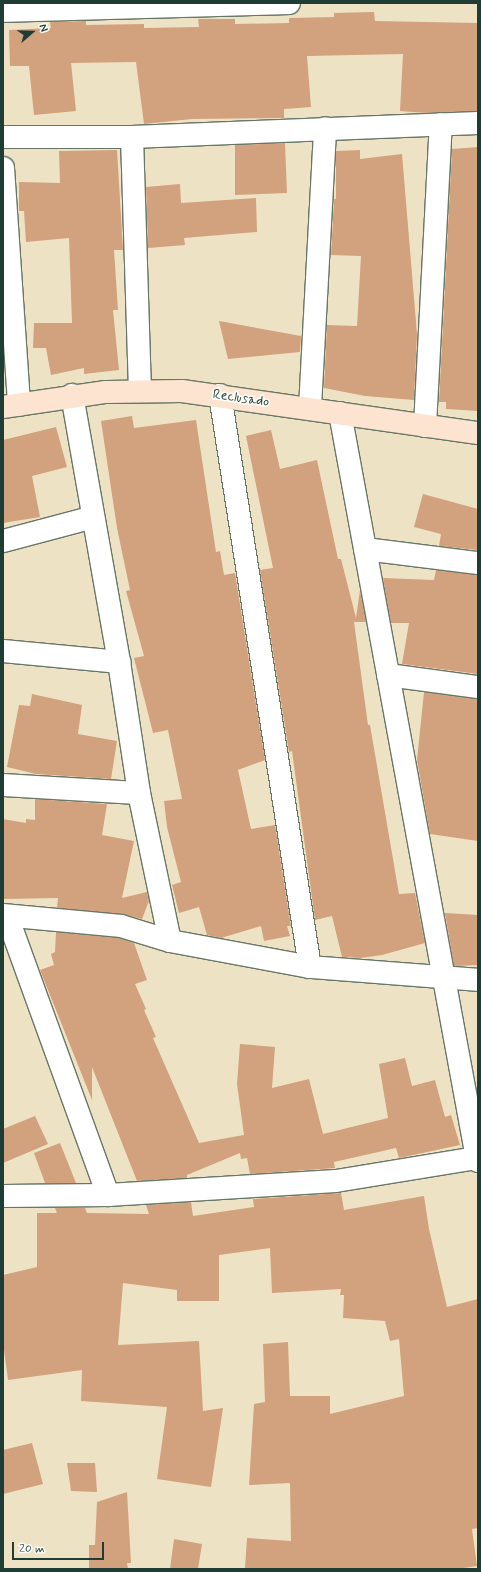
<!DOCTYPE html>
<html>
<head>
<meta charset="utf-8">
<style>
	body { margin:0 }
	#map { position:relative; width:481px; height:1572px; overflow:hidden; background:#eee2c4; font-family:Mynerve,sans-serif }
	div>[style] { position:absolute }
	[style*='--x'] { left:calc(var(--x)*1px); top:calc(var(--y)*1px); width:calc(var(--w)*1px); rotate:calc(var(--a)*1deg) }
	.building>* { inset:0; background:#d2a17d }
	.roads { filter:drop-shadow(1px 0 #677766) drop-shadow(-1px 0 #677766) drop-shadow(0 1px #677766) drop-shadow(0 -1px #677766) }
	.street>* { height:22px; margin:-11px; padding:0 11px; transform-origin:11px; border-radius:11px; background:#fff }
	.secondary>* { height:22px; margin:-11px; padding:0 11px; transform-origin:11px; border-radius:11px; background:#fde4d0 }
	span { translate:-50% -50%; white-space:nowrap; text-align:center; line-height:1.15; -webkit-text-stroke:3.5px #fdfcf7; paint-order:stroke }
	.street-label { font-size:14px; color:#1f3d34 }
	.frame { position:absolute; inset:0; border:4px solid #1f3d34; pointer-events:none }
	.north { position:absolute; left:12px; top:12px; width:40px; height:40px; -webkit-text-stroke:3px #fdfcf7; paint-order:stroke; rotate:70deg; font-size:11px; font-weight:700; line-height:16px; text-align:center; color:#1f3d34 }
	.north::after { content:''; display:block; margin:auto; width:14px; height:18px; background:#1f3d34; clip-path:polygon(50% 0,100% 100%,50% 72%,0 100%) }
	.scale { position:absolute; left:12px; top:1542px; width:92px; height:18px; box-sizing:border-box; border:2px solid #1f3d34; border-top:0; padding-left:5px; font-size:12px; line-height:14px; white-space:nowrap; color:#1f3d34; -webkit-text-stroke:3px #fdfcf7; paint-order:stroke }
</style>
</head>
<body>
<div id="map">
	<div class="building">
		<div style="clip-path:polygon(374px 12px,375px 21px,478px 23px,478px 111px,427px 113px,400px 111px,403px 54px,307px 56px,311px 107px,284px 109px,284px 118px,192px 119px,144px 124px,136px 62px,71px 63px,76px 111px,34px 115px,29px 66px,10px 66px,9px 30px,51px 28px,50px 22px,86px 21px,86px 25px,144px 24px,144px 28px,199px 27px,198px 19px,235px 19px,235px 24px,289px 23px,289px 18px,334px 17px,334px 13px)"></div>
		<div style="clip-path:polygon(285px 143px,287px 193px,235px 195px,235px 145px)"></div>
		<div style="clip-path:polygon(478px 147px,478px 411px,446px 409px,446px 402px,439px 402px,452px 149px)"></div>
		<div style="clip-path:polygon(117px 150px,123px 250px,114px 250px,118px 310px,113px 310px,119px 370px,84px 374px,84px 368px,51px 375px,46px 348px,33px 348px,34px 323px,72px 323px,69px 238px,26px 242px,24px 211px,19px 211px,19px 182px,60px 183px,59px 151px)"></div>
		<div style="clip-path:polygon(360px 150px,360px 159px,402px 154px,417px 334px,414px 400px,365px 396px,324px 388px,327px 325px,357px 326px,361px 256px,331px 255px,334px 199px,336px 199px,336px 151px)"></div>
		<div style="clip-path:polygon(180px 184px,181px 203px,256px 198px,257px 232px,184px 238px,185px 245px,148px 248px,146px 187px)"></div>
		<div style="clip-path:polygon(219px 321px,301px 336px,300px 352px,228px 359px)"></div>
		<div style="clip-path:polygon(132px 416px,134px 428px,196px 420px,216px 552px,220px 551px,224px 575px,235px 573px,265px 760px,238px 770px,251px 829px,275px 825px,291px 926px,287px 926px,290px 936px,264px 941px,261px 926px,221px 938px,207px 935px,199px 907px,179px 913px,172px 885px,181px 882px,167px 827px,164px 801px,182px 799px,168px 730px,153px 733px,134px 658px,144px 656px,126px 591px,130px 590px,117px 528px,101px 421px)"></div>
		<div style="clip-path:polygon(56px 427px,67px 467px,32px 476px,40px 517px,3px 523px,3px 440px)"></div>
		<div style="clip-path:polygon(271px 430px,280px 469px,317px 460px,338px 559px,341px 559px,356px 618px,360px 590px,366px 622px,354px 622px,368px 725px,370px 725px,399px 894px,415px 893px,425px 943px,382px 955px,361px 958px,342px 957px,332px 916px,315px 920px,292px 751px,289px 752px,260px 570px,273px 568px,246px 436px)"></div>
		<div style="clip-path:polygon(423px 494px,478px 509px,478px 550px,439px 546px,441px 534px,414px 527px)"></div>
		<div style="clip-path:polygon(436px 570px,478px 575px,478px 674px,402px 664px,409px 623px,391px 623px,383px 578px,434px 580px)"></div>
		<div style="clip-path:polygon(424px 692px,478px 699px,478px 841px,430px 834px,417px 760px)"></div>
		<div style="clip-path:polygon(32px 694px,82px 705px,78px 734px,117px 741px,111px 779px,36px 774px,7px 767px,19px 705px,30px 706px)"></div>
		<div style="clip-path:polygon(35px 799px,107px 804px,102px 835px,134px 841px,122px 898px,147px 892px,149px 901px,142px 919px,122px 914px,57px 908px,58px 898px,3px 899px,3px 819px,26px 823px,26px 819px,35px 820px)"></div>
		<div style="clip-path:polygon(445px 913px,478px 915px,478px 965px,454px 966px)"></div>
		<div style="clip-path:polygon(56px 932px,119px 938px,134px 943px,147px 980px,135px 984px,146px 1009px,144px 1010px,156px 1037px,153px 1038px,199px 1143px,244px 1135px,237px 1084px,240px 1044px,275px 1047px,272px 1088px,309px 1079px,323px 1134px,388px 1118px,379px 1064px,405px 1058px,412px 1086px,435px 1080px,445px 1117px,451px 1115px,460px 1145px,399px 1158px,396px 1148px,334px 1162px,335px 1168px,250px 1174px,247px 1158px,241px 1159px,240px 1153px,187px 1175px,187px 1178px,137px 1181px,92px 1067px,92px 1100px,40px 970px,54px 965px,51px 954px,55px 952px)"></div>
		<div style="clip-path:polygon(35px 1116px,48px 1144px,3px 1163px,3px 1129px)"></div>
		<div style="clip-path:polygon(60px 1143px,76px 1183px,45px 1183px,34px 1153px)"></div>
		<div style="clip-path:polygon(341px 1193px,344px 1210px,424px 1196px,429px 1229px,447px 1307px,478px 1299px,478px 1528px,472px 1529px,477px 1566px,457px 1569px,245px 1568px,247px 1538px,291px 1541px,290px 1483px,249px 1485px,254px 1404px,265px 1402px,263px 1344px,288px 1342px,290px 1396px,330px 1396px,330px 1414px,404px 1396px,399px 1339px,390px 1341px,385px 1321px,343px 1318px,344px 1295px,340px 1295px,341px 1289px,272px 1293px,270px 1248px,219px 1255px,219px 1301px,177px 1301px,177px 1290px,123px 1283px,118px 1345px,199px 1341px,203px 1411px,223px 1408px,211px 1487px,157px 1479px,167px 1407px,81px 1401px,82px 1370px,8px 1380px,3px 1342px,3px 1275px,37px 1267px,37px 1213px,57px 1213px,55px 1208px,85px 1208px,87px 1213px,149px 1214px,146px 1205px,191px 1202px,193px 1216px,254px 1207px,253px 1199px)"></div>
		<div style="clip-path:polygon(32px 1443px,43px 1484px,3px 1494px,3px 1450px)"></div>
		<div style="clip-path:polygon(67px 1463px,95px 1463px,97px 1492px,71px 1491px)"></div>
		<div style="clip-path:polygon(127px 1492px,131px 1563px,127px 1563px,128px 1569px,89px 1569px,89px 1545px,95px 1545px,97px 1502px)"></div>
		<div style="clip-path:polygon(174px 1539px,202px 1544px,198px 1569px,170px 1569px)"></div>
	</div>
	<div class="roads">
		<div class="street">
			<div style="--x:3;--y:11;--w:286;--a:-1.6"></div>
			<div style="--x:3;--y:137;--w:129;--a:0"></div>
			<div style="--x:132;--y:137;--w:346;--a:-2.3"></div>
			<div style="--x:132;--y:137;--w:252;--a:88.2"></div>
			<div style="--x:3;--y:168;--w:237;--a:86.1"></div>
			<div style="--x:72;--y:395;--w:271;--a:80"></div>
			<div style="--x:119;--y:662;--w:133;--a:81.3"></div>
			<div style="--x:139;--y:793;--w:151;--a:78.2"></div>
			<div style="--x:310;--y:408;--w:280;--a:-86.9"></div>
			<div style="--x:340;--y:413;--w:757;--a:79.58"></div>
			<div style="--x:425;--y:426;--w:302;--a:-87"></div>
			<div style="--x:3;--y:541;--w:93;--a:-14.9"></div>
			<div style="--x:365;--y:549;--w:114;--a:7.1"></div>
			<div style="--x:3;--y:651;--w:117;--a:5.4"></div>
			<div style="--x:388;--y:675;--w:91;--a:7.6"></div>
			<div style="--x:3;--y:785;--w:136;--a:3.4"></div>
			<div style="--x:3;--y:915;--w:119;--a:5.3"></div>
			<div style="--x:121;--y:926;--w:51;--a:17"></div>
			<div style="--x:170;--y:941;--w:142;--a:10.5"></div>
			<div style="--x:310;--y:967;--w:579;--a:-98.94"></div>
			<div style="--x:7;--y:916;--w:297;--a:70.1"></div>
			<div style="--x:310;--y:967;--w:169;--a:4.4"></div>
			<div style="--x:3;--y:1196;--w:105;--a:-0.5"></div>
			<div style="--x:108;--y:1195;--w:228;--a:-3.5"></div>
			<div style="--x:336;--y:1181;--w:143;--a:-9.3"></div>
			<div style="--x:477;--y:1158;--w:3;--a:72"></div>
		</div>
		<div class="secondary">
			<div style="--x:3;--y:407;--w:104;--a:-8.3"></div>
			<div style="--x:106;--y:392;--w:76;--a:-0.8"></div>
			<div style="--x:182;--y:391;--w:299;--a:8.1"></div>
		</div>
	</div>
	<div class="street-label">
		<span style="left:241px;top:398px;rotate:8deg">Reclusado</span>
	</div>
	<div class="frame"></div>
	<div class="north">N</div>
	<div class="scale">20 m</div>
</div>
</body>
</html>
